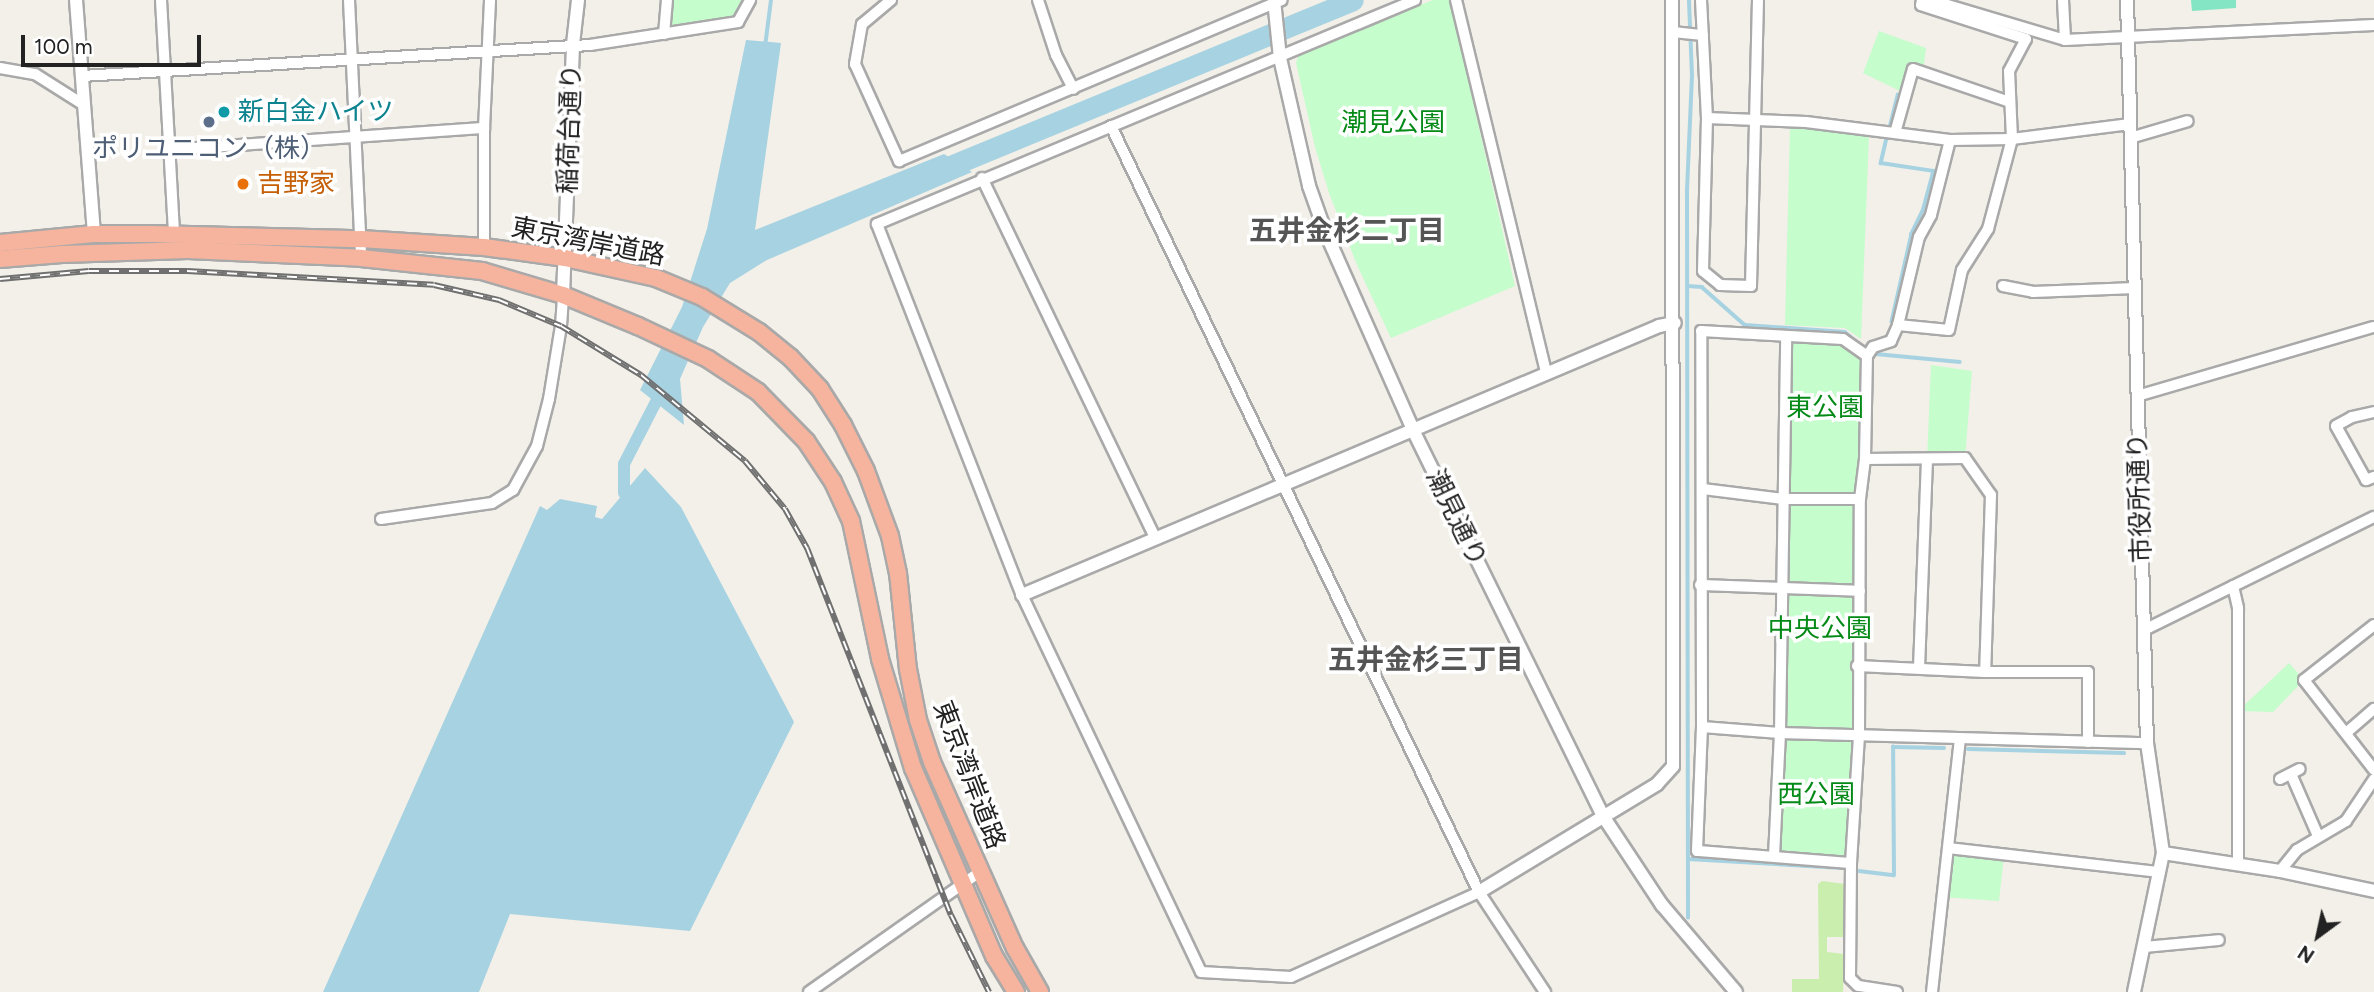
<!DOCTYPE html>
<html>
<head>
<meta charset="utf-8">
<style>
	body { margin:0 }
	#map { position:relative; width:2374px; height:992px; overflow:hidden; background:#f2f0e8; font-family:Figtree,"Noto Sans JP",sans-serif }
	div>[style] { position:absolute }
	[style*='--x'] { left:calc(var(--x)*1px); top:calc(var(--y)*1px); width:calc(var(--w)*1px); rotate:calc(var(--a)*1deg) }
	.grass>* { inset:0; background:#caeead }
	.park>* { inset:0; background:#c5fdcc }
	.pitch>* { inset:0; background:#83e5c3 }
	.water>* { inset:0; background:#a7d2e2 }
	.stream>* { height:3.5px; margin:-1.75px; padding:0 1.75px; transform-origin:1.75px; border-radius:1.75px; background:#a7d2e2 }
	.canal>* { height:12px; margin:-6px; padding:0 6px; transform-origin:6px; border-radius:6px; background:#a7d2e2 }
	.river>* { height:21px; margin:-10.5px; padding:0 10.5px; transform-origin:10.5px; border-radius:10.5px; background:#a7d2e2 }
	.roads { filter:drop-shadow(2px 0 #a9a9a9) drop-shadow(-2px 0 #a9a9a9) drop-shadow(0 2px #a9a9a9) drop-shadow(0 -2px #a9a9a9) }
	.minor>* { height:10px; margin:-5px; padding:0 5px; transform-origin:5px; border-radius:5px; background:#fff }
	.tertiary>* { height:12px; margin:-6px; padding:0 6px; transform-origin:6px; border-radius:6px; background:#fff }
	.trunk>* { height:16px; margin:-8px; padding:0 8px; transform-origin:8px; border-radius:8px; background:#f6b49e }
	.rail>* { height:6px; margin-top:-3px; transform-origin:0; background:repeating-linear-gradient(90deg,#fff 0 10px,#707070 0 20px); box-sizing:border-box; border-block:2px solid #707070 }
	.dots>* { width:19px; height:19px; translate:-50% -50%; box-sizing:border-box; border:4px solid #fff; border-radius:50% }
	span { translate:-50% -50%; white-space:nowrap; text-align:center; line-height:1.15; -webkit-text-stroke:7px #fff; paint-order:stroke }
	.culture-label { font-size:26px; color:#0d838f }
	.left { translate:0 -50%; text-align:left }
	.park-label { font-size:26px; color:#058a17 }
	.street-label { font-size:26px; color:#222 }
	.service-label { font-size:26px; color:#4e5e75 }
	.food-label { font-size:26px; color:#c56008 }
	.neighbourhood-label { font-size:28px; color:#555; font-weight:700 }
	.north { position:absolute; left:2283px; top:901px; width:70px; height:70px; -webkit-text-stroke:5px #fff; paint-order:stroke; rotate:213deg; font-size:19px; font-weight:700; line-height:28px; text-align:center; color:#222 }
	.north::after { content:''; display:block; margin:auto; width:24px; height:32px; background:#222; clip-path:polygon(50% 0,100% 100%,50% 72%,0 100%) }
	.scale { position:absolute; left:21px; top:35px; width:180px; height:32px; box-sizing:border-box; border:4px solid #222; border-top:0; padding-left:9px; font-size:21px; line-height:24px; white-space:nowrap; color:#222; -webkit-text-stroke:5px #fff; paint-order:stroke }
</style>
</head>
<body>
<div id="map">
	<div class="grass">
		<div style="clip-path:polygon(1822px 881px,1845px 884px,1844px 937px,1827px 937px,1827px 952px,1844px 954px,1843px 992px,1792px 992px,1792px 979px,1819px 979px,1818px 884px)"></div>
	</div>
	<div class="park">
		<div style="clip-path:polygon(667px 0,750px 0,738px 22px,664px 34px)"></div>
		<div style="clip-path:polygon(1433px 0,1450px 0,1515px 286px,1391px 338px,1357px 265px,1329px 193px,1315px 147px,1296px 63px,1299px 54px)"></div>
		<div style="clip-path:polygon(1879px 31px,1926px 48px,1923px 72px,1913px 69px,1906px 94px,1863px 73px)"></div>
		<div style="clip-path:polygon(1790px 127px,1869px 136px,1861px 339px,1845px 328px,1785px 325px)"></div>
		<div style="clip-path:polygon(1786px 336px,1843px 339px,1867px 356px,1851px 863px,1774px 856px)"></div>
		<div style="clip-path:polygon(1931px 365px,1972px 371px,1965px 458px,1927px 460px)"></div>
		<div style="clip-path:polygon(2289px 663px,2304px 680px,2273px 712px,2238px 711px)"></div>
		<div style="clip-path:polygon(1948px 848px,2004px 855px,1999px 901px,1942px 897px)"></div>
	</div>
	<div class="pitch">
		<div style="clip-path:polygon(2191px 0,2236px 0,2236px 8px,2192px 11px)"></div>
	</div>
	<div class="water">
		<div style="clip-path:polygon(746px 40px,781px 43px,755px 230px,944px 154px,972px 172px,767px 260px,730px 283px,703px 327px,680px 379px,684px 425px,640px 390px,682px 307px,707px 229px)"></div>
		<div style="clip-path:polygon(645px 468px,681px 507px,794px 722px,690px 931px,510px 914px,479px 992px,323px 992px,540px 506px,547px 510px,560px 499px,597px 506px,595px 517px,602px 519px)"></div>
	</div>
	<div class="stream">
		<div style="--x:765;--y:47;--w:47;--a:-82.7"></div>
		<div style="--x:1890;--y:126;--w:32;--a:-76"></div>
		<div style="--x:1887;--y:138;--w:26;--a:103"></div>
		<div style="--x:1881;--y:163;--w:54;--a:8.6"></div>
		<div style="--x:1934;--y:171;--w:39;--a:105"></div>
		<div style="--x:1924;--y:209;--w:28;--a:116"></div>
		<div style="--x:1912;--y:234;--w:90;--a:102.8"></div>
		<div style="--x:1688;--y:286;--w:14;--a:4"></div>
		<div style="--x:1702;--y:287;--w:57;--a:41.5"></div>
		<div style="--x:1745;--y:325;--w:100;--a:4"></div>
		<div style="--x:1845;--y:332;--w:17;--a:40"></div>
		<div style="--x:1876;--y:354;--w:84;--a:5.4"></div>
		<div style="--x:1968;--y:749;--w:156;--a:1.5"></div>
		<div style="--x:1688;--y:859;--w:154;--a:3.3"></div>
		<div style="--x:1859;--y:871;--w:35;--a:7"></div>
		<div style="--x:1894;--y:875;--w:128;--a:-90.4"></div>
		<div style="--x:1893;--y:747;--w:51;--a:1.1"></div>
		<div style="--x:1688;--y:918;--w:728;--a:-90.08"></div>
		<div style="--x:1687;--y:190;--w:114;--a:-87.5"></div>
		<div style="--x:1692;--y:76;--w:76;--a:-92.3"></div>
	</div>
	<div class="canal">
		<div style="--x:624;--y:493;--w:29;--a:-90"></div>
		<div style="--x:624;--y:464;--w:85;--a:-62.8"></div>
	</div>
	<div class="river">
		<div style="--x:931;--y:174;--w:456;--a:-22.4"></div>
	</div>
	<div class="roads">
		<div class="minor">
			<div style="--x:161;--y:0;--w:234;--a:86.8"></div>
			<div style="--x:349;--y:0;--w:258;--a:87.3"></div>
			<div style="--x:891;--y:0;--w:38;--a:140"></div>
			<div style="--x:862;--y:24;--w:41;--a:99.9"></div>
			<div style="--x:855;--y:64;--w:107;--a:65.6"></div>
			<div style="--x:899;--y:161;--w:415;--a:-22.8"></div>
			<div style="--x:1038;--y:0;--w:58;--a:71.9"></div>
			<div style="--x:1056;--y:55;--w:38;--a:63"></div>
			<div style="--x:1415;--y:0;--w:583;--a:157.4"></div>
			<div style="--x:877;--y:224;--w:398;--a:68.7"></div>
			<div style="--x:1022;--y:595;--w:417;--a:64.6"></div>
			<div style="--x:1201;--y:972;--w:90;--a:3.2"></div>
			<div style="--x:1291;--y:977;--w:206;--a:-24.3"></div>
			<div style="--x:1456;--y:0;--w:384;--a:76.4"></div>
			<div style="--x:1701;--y:0;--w:118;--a:87.1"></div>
			<div style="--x:1707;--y:118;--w:153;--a:91.5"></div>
			<div style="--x:1703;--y:271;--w:22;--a:39"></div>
			<div style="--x:1720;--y:285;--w:31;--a:2"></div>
			<div style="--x:1751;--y:286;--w:286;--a:-88.6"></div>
			<div style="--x:1931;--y:0;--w:140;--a:16.6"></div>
			<div style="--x:2065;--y:40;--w:309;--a:-2.8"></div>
			<div style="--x:2063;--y:0;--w:40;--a:87.1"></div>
			<div style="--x:1673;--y:32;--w:30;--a:6"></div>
			<div style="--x:664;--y:34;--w:34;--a:-85"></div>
			<div style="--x:0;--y:68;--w:36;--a:10"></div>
			<div style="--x:35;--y:74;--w:58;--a:32.3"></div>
			<div style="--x:82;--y:76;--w:509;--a:-3.49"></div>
			<div style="--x:590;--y:45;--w:150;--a:-8.8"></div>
			<div style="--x:738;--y:22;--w:25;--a:-61"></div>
			<div style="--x:1707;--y:118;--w:99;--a:2.3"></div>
			<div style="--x:1806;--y:122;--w:145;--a:7.1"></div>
			<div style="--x:1950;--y:140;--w:62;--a:-0.9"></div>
			<div style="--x:2012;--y:139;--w:119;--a:-7.2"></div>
			<div style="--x:1111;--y:126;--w:850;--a:64.34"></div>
			<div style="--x:1479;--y:892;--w:120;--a:56.6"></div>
			<div style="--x:1895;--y:133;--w:66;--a:-74.3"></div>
			<div style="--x:1913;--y:69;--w:102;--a:18.8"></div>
			<div style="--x:2130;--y:138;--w:60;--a:-16.3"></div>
			<div style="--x:169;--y:150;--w:316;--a:-4"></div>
			<div style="--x:982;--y:178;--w:399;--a:64.3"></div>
			<div style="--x:484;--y:247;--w:119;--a:-90"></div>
			<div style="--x:484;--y:128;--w:128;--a:-87.3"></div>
			<div style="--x:2003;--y:286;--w:31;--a:11"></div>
			<div style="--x:2033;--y:292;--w:102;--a:-2.2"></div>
			<div style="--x:1898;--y:325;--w:51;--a:5.6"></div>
			<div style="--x:1949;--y:330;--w:61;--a:-77.8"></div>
			<div style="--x:1962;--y:270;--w:49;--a:-57.6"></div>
			<div style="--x:1988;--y:229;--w:93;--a:-75.1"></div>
			<div style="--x:2012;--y:139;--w:68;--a:-92.5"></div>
			<div style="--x:2009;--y:71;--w:36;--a:-62"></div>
			<div style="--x:2026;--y:39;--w:110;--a:-162.1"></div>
			<div style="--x:1921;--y:5;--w:5;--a:-79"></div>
			<div style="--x:2137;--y:396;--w:246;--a:-16.3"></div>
			<div style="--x:2374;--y:412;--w:23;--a:167"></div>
			<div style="--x:2352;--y:417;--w:18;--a:151"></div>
			<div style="--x:2336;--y:426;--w:62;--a:60.9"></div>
			<div style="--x:2366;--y:480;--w:9;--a:-21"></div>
			<div style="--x:1865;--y:459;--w:100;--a:-0.6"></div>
			<div style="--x:1965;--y:458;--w:45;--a:54.9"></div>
			<div style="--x:1991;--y:495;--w:177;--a:91.9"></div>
			<div style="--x:1703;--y:489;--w:81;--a:7.1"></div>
			<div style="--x:1783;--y:499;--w:77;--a:0"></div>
			<div style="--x:381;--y:519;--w:112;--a:-8.2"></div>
			<div style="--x:492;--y:503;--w:25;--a:-32"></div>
			<div style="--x:513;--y:490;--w:50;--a:-61.4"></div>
			<div style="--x:537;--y:446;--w:49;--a:-75.7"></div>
			<div style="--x:549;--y:399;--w:74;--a:-80.7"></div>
			<div style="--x:561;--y:326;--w:31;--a:-86"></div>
			<div style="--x:1700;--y:585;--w:160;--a:2.1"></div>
			<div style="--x:2233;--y:586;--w:23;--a:77"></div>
			<div style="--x:2238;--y:608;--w:257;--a:90"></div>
			<div style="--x:2374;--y:625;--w:89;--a:141.8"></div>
			<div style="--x:2304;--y:680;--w:114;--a:52.1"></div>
			<div style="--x:2144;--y:630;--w:256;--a:-26.2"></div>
			<div style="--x:1857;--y:666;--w:128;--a:2.7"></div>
			<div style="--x:1985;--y:672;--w:103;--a:0"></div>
			<div style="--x:2088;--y:672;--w:70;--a:90"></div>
			<div style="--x:1919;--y:668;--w:208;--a:-87.8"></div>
			<div style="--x:1702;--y:727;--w:78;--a:4.4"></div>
			<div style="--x:1780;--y:733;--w:367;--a:1.6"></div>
			<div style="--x:2346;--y:733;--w:37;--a:-41"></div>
			<div style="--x:2291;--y:774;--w:68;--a:66.5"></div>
			<div style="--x:2280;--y:779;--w:22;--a:-27"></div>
			<div style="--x:1948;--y:848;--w:213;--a:6.5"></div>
			<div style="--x:1774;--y:856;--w:123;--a:-87.2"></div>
			<div style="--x:1780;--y:733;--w:397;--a:-89.1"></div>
			<div style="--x:1851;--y:863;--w:154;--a:-175.5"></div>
			<div style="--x:1697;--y:851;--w:124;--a:-87.7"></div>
			<div style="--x:1702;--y:727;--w:396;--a:-90.1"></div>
			<div style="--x:1701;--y:331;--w:142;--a:3.2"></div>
			<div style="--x:1843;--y:339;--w:29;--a:35"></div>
			<div style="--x:2280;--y:871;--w:27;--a:-51"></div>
			<div style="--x:2297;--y:850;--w:57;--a:-30.6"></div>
			<div style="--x:2346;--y:821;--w:50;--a:-56.3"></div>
			<div style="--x:2144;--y:947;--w:75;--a:-5.3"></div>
			<div style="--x:809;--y:992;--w:209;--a:-35.1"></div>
			<div style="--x:1897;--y:992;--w:39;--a:-171"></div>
			<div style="--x:1858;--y:986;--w:11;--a:-135"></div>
			<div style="--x:1850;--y:978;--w:115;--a:-89.5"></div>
			<div style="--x:1851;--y:863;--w:128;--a:-86.4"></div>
			<div style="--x:1859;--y:735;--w:236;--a:-89.8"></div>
			<div style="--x:1860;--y:499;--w:40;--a:-82.9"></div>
			<div style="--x:1865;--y:459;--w:103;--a:-88.9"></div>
			<div style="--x:1867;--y:356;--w:11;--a:-56"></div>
			<div style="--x:1873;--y:347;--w:19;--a:-18"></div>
			<div style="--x:1891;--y:341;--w:17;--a:-66"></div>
			<div style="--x:1898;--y:325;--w:90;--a:-76.6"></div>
			<div style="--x:1919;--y:237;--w:25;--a:-61"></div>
			<div style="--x:1931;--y:215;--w:77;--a:-75.8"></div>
			<div style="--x:1932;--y:992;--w:255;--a:-83.7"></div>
		</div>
		<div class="tertiary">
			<div style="--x:76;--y:0;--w:235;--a:85.6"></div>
			<div style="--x:1274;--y:0;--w:58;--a:84.1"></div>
			<div style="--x:1280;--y:58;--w:131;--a:77.2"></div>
			<div style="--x:1309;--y:186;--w:48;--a:70.4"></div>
			<div style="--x:1325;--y:231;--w:218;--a:66.1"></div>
			<div style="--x:1413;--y:430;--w:430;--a:63.8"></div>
			<div style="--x:1603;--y:816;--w:107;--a:56.5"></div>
			<div style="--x:1662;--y:905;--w:114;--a:49.6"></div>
			<div style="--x:2127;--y:0;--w:743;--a:88.46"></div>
			<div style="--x:2147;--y:743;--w:111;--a:81.7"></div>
			<div style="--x:2163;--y:853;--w:142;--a:101.8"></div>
			<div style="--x:563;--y:295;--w:251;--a:-87.7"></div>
			<div style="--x:573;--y:44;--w:44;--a:-83.5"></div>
			<div style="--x:1022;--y:595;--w:691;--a:-22.89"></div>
			<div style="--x:1659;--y:326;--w:16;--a:-11"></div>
			<div style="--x:2163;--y:853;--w:118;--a:8.7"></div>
			<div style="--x:2280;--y:871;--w:96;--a:12"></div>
			<div style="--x:1479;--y:892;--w:208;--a:-31.2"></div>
			<div style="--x:1657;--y:784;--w:24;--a:-48"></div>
			<div style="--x:1673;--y:766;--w:766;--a:-90.07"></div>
		</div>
		<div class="trunk">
			<div style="--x:0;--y:243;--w:94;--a:-5.5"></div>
			<div style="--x:94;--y:234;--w:57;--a:0"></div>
			<div style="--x:151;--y:234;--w:210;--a:1.4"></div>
			<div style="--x:361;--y:239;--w:123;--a:3.7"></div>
			<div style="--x:484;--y:247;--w:82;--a:7.7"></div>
			<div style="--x:565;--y:258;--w:93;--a:12.4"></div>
			<div style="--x:656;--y:278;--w:50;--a:22.4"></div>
			<div style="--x:702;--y:297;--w:67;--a:31.6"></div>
			<div style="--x:759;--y:332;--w:40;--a:39"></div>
			<div style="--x:790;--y:357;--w:44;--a:46.8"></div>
			<div style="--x:820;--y:389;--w:43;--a:57.4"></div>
			<div style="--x:843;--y:425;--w:51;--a:63.4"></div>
			<div style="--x:866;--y:471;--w:69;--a:69.7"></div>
			<div style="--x:890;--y:536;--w:38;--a:78"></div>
			<div style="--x:898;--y:573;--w:97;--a:84.1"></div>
			<div style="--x:908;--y:669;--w:52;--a:78.9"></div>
			<div style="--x:918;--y:720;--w:44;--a:71.6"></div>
			<div style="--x:932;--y:762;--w:204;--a:66"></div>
			<div style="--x:1015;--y:948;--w:51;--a:60.4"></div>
			<div style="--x:0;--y:259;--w:62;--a:-4.6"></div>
			<div style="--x:62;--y:254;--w:126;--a:-1.8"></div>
			<div style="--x:188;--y:250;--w:173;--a:2.6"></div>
			<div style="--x:361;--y:258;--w:122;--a:6.1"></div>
			<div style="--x:482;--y:271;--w:84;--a:16.5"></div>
			<div style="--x:563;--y:295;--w:81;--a:22.5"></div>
			<div style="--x:638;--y:326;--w:77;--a:25.2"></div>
			<div style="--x:708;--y:359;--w:60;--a:33.4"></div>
			<div style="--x:758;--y:392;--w:69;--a:45.6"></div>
			<div style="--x:806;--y:441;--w:49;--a:56.6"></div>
			<div style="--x:833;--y:482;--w:43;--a:65.2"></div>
			<div style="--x:851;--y:521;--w:141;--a:78.1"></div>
			<div style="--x:880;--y:659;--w:114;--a:73.2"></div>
			<div style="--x:913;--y:768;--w:205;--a:66.7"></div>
			<div style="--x:994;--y:956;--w:42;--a:58.6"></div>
		</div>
	</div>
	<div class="rail">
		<div style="--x:0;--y:279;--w:89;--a:-5.1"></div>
		<div style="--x:89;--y:271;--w:98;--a:0"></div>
		<div style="--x:187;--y:271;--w:247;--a:3.2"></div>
		<div style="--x:434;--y:285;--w:67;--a:13"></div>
		<div style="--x:499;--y:300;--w:67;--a:22.8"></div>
		<div style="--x:561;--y:326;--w:94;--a:31.5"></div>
		<div style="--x:641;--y:375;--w:135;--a:39.6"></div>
		<div style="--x:745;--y:461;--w:62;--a:50.2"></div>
		<div style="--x:785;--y:509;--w:45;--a:60.6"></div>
		<div style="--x:807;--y:548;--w:394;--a:68.6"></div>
		<div style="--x:951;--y:915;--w:86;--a:63.7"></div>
	</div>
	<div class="dots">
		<div style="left:224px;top:112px;background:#0f9aa8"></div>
		<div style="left:209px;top:122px;background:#5c6f8a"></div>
		<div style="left:243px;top:184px;background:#e8710a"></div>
	</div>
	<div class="culture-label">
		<span class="left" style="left:238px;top:112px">新白金ハイツ</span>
	</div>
	<div class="park-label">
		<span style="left:1393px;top:123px">潮見公園</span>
		<span style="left:1825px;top:408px">東公園</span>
		<span style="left:1820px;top:629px">中央公園</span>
		<span style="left:1816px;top:795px">西公園</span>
	</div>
	<div class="street-label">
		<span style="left:570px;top:129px;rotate:-88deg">稲荷台通り</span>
		<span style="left:588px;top:242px;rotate:11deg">東京湾岸道路</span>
		<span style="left:2140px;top:498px;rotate:-92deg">市役所通り</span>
		<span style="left:1456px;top:518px;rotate:64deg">潮見通り</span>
		<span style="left:969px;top:775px;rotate:69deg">東京湾岸道路</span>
	</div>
	<div class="service-label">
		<span style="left:209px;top:149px">ポリユニコン（株）</span>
	</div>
	<div class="food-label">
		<span class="left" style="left:257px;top:184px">吉野家</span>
	</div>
	<div class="neighbourhood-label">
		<span style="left:1347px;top:230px">五井金杉二丁目</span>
		<span style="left:1426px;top:659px">五井金杉三丁目</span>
	</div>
	<div class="north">N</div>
	<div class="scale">100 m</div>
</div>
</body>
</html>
